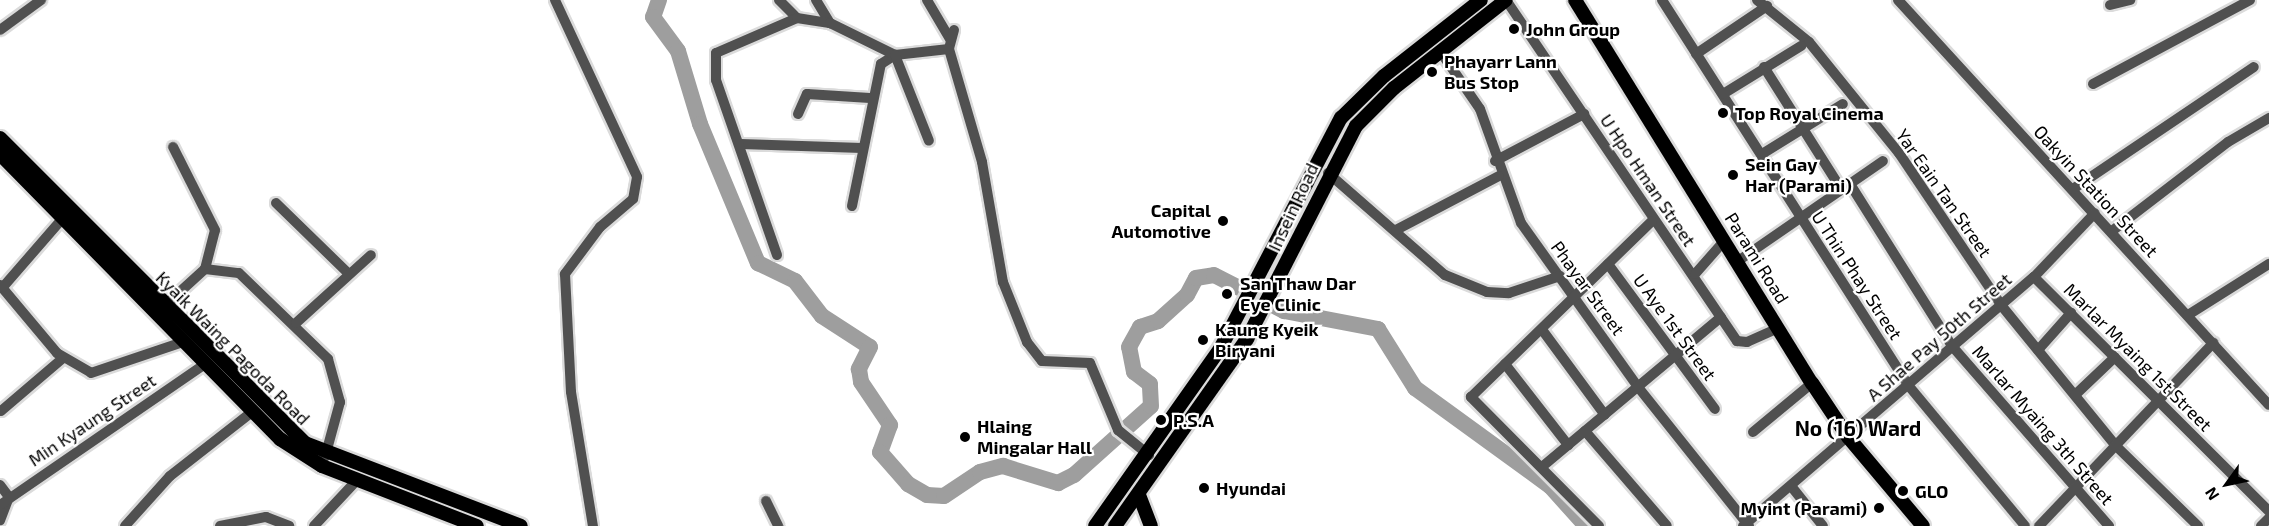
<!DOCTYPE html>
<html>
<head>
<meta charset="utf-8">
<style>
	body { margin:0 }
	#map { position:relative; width:2269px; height:526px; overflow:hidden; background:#fff; font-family:"Exo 2",sans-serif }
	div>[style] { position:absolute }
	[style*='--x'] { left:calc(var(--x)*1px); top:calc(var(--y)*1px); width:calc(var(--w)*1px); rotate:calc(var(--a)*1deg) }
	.river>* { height:16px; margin:-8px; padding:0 8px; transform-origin:8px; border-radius:8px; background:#9e9e9e }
	.roads { filter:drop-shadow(2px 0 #dbdbdb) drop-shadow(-2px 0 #dbdbdb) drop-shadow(0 2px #dbdbdb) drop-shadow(0 -2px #dbdbdb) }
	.minor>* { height:10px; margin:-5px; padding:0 5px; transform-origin:5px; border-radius:5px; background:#505050 }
	.major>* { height:14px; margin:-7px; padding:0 7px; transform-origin:7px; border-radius:7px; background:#000 }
	.dots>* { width:16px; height:16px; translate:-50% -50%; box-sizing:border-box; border:3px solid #fff; border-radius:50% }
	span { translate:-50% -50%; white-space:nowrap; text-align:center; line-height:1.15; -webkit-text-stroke:4.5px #fff; paint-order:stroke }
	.poi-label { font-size:18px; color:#000; font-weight:700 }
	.left { translate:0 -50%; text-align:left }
	.right { translate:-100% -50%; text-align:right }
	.street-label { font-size:18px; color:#000 }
	.quarter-label { font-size:21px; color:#000; font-weight:700 }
	.north { position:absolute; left:2197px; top:454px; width:60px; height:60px; -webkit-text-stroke:4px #fff; paint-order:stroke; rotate:237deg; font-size:16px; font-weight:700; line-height:24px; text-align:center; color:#000 }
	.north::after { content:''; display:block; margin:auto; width:21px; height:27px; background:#000; clip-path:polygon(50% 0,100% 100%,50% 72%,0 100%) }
</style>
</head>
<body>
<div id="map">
	<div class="river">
		<div style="--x:659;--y:0;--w:18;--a:109"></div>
		<div style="--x:653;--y:17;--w:42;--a:53.7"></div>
		<div style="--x:678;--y:51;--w:76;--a:73.2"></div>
		<div style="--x:700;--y:124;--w:151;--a:67.4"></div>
		<div style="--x:758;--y:263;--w:41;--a:25.9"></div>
		<div style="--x:795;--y:281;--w:44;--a:52.4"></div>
		<div style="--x:822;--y:316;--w:57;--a:32.9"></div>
		<div style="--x:870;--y:347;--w:25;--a:117"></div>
		<div style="--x:859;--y:369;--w:13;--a:81"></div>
		<div style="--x:861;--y:382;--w:52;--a:56"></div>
		<div style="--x:890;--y:425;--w:29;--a:110"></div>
		<div style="--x:880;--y:452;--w:43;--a:48.8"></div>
		<div style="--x:908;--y:484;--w:22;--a:30"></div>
		<div style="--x:927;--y:495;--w:17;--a:3"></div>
		<div style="--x:944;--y:496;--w:43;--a:-33.7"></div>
		<div style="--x:980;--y:472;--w:24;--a:-15"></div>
		<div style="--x:1003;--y:466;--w:58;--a:17.2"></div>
		<div style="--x:1058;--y:483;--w:18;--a:-27"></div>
		<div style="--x:1074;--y:475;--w:103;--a:-41.9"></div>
		<div style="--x:1151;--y:406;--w:22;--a:-93"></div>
		<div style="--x:1150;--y:384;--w:20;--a:-143"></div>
		<div style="--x:1134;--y:372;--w:25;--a:-101"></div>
		<div style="--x:1129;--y:347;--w:23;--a:-61"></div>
		<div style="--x:1140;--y:327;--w:19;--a:-18"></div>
		<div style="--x:1158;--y:321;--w:39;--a:-42"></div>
		<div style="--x:1187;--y:295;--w:19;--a:-62"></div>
		<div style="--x:1196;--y:278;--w:18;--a:-9"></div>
		<div style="--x:1214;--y:275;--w:79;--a:27.2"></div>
		<div style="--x:1284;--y:311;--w:96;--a:10.8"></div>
		<div style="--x:1378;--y:329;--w:70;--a:57.9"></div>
		<div style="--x:1415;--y:388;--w:167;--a:36"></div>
		<div style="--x:1550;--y:486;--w:54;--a:48"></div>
	</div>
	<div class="roads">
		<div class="minor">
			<div style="--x:555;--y:0;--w:195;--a:65.1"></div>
			<div style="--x:637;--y:177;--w:22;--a:100"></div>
			<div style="--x:633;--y:199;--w:43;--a:139.7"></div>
			<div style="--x:600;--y:227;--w:59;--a:126.7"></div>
			<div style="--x:565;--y:274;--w:118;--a:87.1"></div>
			<div style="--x:571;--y:392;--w:136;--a:80.7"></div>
			<div style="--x:779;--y:0;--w:25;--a:45"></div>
			<div style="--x:816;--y:0;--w:27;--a:59"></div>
			<div style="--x:927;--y:0;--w:45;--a:59.5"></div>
			<div style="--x:1506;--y:0;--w:412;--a:55.9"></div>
			<div style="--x:1737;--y:341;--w:10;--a:6"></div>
			<div style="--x:1747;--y:342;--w:35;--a:-24"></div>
			<div style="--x:1662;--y:0;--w:457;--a:57.4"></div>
			<div style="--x:1908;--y:385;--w:183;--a:50.3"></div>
			<div style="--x:1757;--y:0;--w:67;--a:38.9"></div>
			<div style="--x:1809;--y:42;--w:143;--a:51"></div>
			<div style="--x:1899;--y:153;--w:183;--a:56.1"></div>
			<div style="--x:2001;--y:305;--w:181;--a:50.8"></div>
			<div style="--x:2115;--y:445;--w:116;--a:44.3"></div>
			<div style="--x:1898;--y:0;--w:549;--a:47.51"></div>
			<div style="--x:2110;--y:5;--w:21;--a:-14"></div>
			<div style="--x:0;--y:30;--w:51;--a:-36.2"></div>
			<div style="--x:954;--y:30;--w:20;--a:105"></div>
			<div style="--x:949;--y:49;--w:118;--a:73.7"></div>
			<div style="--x:982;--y:162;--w:122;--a:80.1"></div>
			<div style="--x:1003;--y:282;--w:65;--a:68.2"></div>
			<div style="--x:1027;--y:342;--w:24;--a:52"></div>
			<div style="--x:1042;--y:361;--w:48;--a:2.4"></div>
			<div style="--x:1090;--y:363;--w:73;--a:67.3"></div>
			<div style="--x:1118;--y:430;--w:40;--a:39"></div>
			<div style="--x:1440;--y:51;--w:70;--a:55.4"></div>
			<div style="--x:1480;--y:109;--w:121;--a:70.2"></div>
			<div style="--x:1521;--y:223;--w:201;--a:54.5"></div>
			<div style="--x:1638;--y:387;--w:178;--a:51.4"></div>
			<div style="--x:1696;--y:54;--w:86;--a:-34.1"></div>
			<div style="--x:1764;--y:67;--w:144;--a:57.7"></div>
			<div style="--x:2093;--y:84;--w:178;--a:-28.1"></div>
			<div style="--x:1723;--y:94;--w:92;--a:-31.6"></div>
			<div style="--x:798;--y:114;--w:22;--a:-66"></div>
			<div style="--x:807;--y:94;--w:63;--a:3.6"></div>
			<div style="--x:741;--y:144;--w:121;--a:1.9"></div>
			<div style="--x:1762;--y:154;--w:95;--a:-31.7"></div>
			<div style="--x:1495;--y:161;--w:101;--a:-27.8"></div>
			<div style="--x:1328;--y:173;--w:155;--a:41.1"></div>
			<div style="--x:1445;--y:275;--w:45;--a:22"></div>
			<div style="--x:1487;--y:292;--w:22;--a:3"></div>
			<div style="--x:1509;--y:293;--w:54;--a:-18.4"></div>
			<div style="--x:1850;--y:184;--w:191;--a:57.8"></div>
			<div style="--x:1952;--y:346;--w:239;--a:48.9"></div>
			<div style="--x:2073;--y:189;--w:218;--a:-34"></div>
			<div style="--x:276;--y:203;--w:100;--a:44.2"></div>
			<div style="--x:852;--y:206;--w:145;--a:-78.5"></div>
			<div style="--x:881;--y:64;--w:17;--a:-33"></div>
			<div style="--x:895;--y:55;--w:54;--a:-6.3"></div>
			<div style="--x:1396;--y:230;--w:116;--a:-27.7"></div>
			<div style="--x:2112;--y:231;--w:146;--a:-37.5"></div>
			<div style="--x:2228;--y:142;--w:48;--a:-30.3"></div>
			<div style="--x:777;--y:255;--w:185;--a:-109.2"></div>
			<div style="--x:716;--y:80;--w:27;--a:-90"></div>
			<div style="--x:716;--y:53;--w:88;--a:-23.4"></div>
			<div style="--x:797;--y:18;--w:33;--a:9"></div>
			<div style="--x:830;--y:23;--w:72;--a:26.2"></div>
			<div style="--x:895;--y:55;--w:92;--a:68.4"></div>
			<div style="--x:1738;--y:261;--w:176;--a:-34.6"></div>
			<div style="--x:1608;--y:264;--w:180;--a:53.6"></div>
			<div style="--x:205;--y:269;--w:34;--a:7"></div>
			<div style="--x:239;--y:273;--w:124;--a:44"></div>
			<div style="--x:328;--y:359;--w:45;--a:74.4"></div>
			<div style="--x:340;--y:402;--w:57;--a:105.3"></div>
			<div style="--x:1695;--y:274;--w:45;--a:-48.6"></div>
			<div style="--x:2034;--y:277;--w:332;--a:44.9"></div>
			<div style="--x:0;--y:285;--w:89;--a:50"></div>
			<div style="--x:57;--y:353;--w:39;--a:30"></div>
			<div style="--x:91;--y:373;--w:97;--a:-18.6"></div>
			<div style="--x:3;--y:287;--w:91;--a:-49"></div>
			<div style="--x:161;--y:309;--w:59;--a:-42.3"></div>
			<div style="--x:205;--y:269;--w:40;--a:-75.6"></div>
			<div style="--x:215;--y:230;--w:93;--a:-116.8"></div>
			<div style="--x:2188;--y:315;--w:96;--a:-32.2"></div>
			<div style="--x:296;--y:323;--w:101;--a:-42.2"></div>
			<div style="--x:1543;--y:331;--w:104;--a:53.6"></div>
			<div style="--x:2038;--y:350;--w:50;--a:-48.3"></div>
			<div style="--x:1505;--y:364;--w:103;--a:52.1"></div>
			<div style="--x:2075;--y:395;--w:55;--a:-43.5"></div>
			<div style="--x:1;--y:411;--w:82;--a:-40.5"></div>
			<div style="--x:1585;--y:431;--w:125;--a:49.2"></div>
			<div style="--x:1753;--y:432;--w:77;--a:-39.7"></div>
			<div style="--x:1543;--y:466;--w:232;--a:-39.9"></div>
			<div style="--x:0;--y:485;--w:15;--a:53"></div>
			<div style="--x:9;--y:497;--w:25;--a:111"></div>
			<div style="--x:1791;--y:486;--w:51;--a:51.3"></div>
			<div style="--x:766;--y:501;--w:28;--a:64"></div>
			<div style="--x:0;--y:505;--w:249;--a:-34.5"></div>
			<div style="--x:125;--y:526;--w:67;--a:-48"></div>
			<div style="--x:170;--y:476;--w:104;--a:-38"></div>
			<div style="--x:220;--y:526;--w:47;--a:-11.1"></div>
			<div style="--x:266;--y:517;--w:25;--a:21"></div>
			<div style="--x:314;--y:526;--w:63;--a:-46.9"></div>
			<div style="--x:1599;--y:526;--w:182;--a:-134.8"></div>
			<div style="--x:1471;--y:397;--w:252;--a:-44.2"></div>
			<div style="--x:1743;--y:526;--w:383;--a:-40.6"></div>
			<div style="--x:2034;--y:277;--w:88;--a:-46.4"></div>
			<div style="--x:2039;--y:526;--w:253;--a:-46.4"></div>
			<div style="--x:2261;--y:526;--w:11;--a:-45"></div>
		</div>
		<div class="major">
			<div style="--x:1575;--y:0;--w:450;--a:58.3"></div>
			<div style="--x:1812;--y:383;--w:65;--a:56.3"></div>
			<div style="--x:1848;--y:437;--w:116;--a:49.9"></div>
			<div style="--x:0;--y:138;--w:431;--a:45"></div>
			<div style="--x:305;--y:443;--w:231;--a:21"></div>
			<div style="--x:0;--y:154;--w:400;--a:45.5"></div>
			<div style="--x:280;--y:439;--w:50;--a:32.7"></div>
			<div style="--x:322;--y:466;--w:166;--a:21.2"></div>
			<div style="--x:1139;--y:495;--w:33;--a:69"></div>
			<div style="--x:1095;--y:526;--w:217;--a:-54.8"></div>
			<div style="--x:1220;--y:349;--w:261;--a:-62.4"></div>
			<div style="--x:1341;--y:118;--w:60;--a:-44.3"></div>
			<div style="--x:1384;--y:76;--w:123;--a:-38.1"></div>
			<div style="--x:1115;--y:526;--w:229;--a:-54.8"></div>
			<div style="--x:1247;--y:339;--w:239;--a:-62.9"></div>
			<div style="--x:1356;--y:126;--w:54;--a:-45"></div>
			<div style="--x:1394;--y:88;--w:142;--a:-38.2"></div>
		</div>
	</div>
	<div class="dots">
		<div style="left:1514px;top:29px;background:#000"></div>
		<div style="left:1432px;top:72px;background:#000"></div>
		<div style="left:1723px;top:113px;background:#000"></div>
		<div style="left:1733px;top:175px;background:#000"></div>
		<div style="left:1223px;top:221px;background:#000"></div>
		<div style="left:1227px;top:294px;background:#000"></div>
		<div style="left:1203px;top:340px;background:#000"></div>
		<div style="left:1161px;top:420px;background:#000"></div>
		<div style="left:965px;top:437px;background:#000"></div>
		<div style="left:1204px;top:488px;background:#000"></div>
		<div style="left:1903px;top:491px;background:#000"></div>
		<div style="left:1879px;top:508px;background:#000"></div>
	</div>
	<div class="poi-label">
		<span class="left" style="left:1526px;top:29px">John Group</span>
		<span class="left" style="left:1444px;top:72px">Phayarr Lann<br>Bus Stop</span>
		<span class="left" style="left:1735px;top:113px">Top Royal Cinema</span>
		<span class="left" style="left:1745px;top:175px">Sein Gay<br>Har (Parami)</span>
		<span class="right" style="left:1211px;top:221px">Capital<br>Automotive</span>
		<span class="left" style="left:1240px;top:294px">San Thaw Dar<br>Eye Clinic</span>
		<span class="left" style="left:1215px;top:340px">Kaung Kyeik<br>Biryani</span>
		<span class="left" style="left:1173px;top:420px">P.S.A</span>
		<span class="left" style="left:977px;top:437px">Hlaing<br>Mingalar Hall</span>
		<span class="left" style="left:1216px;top:488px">Hyundai</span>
		<span class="left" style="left:1915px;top:491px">GLO</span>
		<span class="right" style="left:1867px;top:508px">Myint (Parami)</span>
	</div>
	<div class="street-label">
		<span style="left:1648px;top:180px;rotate:56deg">U Hpo Hman Street</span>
		<span style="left:2096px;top:191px;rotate:47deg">Oakyin Station Street</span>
		<span style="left:1944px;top:193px;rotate:55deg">Yar Eain Tan Street</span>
		<span style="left:1293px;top:207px;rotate:-65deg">Insein Road</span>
		<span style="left:1757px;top:258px;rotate:58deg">Parami Road</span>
		<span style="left:1857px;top:275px;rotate:57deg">U Thin Phay Street</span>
		<span style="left:1588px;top:288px;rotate:54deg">Phayar Street</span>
		<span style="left:1675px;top:327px;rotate:54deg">U Aye 1st Street</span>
		<span style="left:1939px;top:337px;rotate:-41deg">A Shae Pay 50th Street</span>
		<span style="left:233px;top:348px;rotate:45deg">Kyaik Waing Pagoda Road</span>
		<span style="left:2138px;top:357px;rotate:45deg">Marlar Myaing 1st Street</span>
		<span style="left:92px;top:420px;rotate:-34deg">Min Kyaung Street</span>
		<span style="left:2043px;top:425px;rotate:49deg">Marlar Myaing 3th Street</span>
	</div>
	<div class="quarter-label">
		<span style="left:1858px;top:428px">No (16) Ward</span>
	</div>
	<div class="north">N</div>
</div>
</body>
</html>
